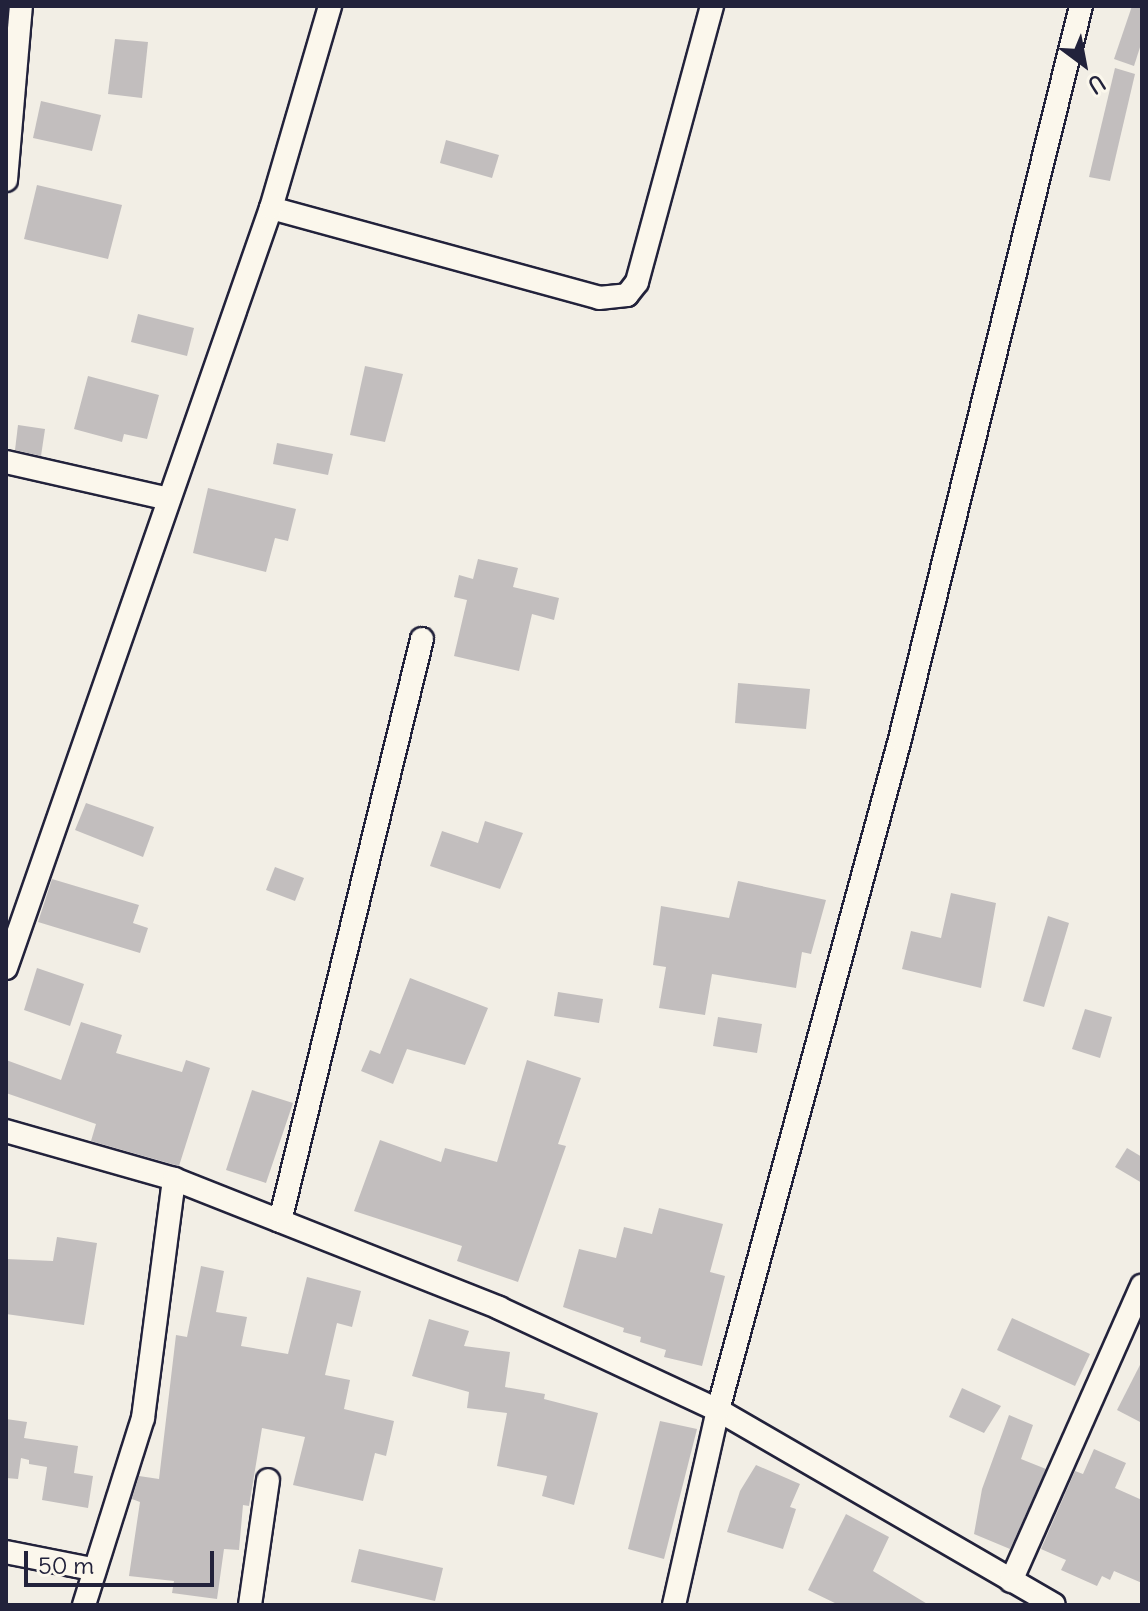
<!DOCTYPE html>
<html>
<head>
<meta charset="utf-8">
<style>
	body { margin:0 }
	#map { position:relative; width:1148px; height:1611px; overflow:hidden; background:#f2eee5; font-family:Delius,sans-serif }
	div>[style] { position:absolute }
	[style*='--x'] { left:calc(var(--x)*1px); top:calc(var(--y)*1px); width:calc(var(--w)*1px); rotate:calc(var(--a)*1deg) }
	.building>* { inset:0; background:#c2bebe }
	.roads { filter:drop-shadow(2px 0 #22223b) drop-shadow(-2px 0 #22223b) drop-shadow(0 2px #22223b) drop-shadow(0 -2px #22223b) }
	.street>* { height:22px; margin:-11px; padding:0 11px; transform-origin:11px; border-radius:11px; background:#fbf7ec }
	span { translate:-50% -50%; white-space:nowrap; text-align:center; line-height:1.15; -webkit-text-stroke:7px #fbf7ec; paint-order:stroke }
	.frame { position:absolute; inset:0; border:8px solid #22223b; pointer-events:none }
	.north { position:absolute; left:1044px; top:24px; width:80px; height:80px; -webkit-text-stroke:6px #fbf7ec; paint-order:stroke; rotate:148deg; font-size:22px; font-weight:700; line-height:32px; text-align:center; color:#22223b }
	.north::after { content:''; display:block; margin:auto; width:28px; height:36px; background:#22223b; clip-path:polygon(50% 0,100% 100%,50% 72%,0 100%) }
	.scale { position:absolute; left:24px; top:1551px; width:190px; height:36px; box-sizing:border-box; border:4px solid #22223b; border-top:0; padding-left:10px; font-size:24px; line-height:28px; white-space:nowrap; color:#22223b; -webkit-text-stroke:6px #fbf7ec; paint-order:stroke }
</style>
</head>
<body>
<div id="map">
	<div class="building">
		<div style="clip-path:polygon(1132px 6px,1142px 6px,1142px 41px,1134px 66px,1114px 59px)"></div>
		<div style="clip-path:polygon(115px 39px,148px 42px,142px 98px,108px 94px)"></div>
		<div style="clip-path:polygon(1115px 68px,1135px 74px,1110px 181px,1089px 177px)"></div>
		<div style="clip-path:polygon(41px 101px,101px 115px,92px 151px,33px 138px)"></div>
		<div style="clip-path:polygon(446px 140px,499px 155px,492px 178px,440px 163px)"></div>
		<div style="clip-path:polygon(37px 185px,122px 205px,108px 259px,24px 239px)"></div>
		<div style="clip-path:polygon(138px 314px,194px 328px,187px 356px,131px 342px)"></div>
		<div style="clip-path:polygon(365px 366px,403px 374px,385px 442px,350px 435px)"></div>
		<div style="clip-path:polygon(88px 376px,159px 395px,147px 439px,124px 434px,122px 442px,74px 429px)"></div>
		<div style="clip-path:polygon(18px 425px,45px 429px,41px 456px,15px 450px)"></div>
		<div style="clip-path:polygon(277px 443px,333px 454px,328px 475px,273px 464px)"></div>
		<div style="clip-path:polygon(208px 488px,296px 509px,288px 541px,275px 538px,266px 572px,193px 553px)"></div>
		<div style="clip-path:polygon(478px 559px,518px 568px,513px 587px,559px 598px,554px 620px,532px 614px,519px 671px,454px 656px,467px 600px,454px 597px,459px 575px,473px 579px)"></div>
		<div style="clip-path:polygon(738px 683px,810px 689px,806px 729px,735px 723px)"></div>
		<div style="clip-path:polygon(86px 803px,154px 827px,143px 857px,75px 830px)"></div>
		<div style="clip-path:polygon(485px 821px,523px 833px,500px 889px,430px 866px,442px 831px,478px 843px)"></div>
		<div style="clip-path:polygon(275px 867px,304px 878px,295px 901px,266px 890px)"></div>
		<div style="clip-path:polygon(52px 879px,139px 905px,133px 923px,148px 928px,140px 953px,38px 922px)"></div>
		<div style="clip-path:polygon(738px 881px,826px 900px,811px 954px,802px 952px,796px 988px,712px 974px,705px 1015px,659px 1008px,666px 967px,653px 965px,661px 906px,729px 918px)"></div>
		<div style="clip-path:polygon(951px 893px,996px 903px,981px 988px,902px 969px,911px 931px,941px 938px)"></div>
		<div style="clip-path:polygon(1048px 916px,1069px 923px,1044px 1007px,1023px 1001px)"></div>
		<div style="clip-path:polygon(37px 968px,84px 984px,70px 1026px,24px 1010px)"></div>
		<div style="clip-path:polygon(410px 978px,488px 1008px,465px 1065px,407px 1049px,393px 1084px,361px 1071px,370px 1050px,380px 1054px)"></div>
		<div style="clip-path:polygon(558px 992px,603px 999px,599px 1023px,554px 1016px)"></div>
		<div style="clip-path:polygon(1085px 1009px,1112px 1017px,1100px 1058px,1072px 1049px)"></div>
		<div style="clip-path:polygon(718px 1017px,762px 1024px,757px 1053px,713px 1046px)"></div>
		<div style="clip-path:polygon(81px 1022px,122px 1035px,116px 1053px,182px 1072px,186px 1060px,210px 1068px,179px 1166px,91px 1141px,96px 1124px,6px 1093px,6px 1060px,61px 1080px)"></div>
		<div style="clip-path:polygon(527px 1060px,581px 1078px,558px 1144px,566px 1146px,518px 1282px,457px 1261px,462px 1246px,354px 1211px,380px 1140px,441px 1162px,445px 1148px,497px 1162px)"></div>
		<div style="clip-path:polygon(252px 1090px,293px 1103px,266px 1183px,226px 1170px)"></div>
		<div style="clip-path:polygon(1127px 1148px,1142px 1157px,1142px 1183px,1115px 1167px)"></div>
		<div style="clip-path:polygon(659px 1208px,723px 1224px,710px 1272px,725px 1276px,702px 1366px,664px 1357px,666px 1350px,640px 1342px,641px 1337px,623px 1332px,624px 1328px,563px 1307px,579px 1249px,616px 1258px,624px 1227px,652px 1234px)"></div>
		<div style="clip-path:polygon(57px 1237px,97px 1243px,84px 1325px,6px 1314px,6px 1259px,53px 1261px)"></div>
		<div style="clip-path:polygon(201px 1266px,224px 1271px,216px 1312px,247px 1317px,241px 1346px,288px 1354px,307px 1277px,361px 1291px,352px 1327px,337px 1323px,325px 1375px,350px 1380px,344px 1409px,394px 1421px,386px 1456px,375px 1453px,363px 1501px,293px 1485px,305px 1437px,262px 1428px,249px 1506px,243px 1505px,239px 1550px,224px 1549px,217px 1599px,172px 1593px,174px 1581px,129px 1576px,140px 1502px,132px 1499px,139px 1476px,159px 1479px,176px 1335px,187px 1337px)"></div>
		<div style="clip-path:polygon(1012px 1318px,1090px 1354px,1075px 1386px,997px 1350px)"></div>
		<div style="clip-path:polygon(429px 1319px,469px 1331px,464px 1346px,510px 1352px,505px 1387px,545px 1394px,544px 1399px,598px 1413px,574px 1505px,542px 1496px,547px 1476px,497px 1466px,507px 1413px,467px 1408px,469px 1392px,412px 1376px)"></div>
		<div style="clip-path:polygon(1142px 1361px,1142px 1423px,1117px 1410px)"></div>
		<div style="clip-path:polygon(962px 1388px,1001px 1406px,984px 1433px,949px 1417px)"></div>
		<div style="clip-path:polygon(1009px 1415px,1033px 1425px,1021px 1459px,1046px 1469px,1010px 1549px,974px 1534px,982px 1489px)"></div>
		<div style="clip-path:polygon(6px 1419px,27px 1422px,24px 1438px,78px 1446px,74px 1473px,93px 1476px,88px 1508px,42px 1500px,47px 1467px,29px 1464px,29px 1460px,21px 1458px,18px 1479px,6px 1478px)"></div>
		<div style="clip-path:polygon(660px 1421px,697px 1429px,664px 1559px,628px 1549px)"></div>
		<div style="clip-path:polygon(1094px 1449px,1126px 1463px,1115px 1488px,1142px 1500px,1142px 1583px,1114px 1571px,1110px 1580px,1102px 1576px,1097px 1586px,1061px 1570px,1066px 1560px,1041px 1549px,1075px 1471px,1083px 1474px)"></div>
		<div style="clip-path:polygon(756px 1465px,800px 1484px,790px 1507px,796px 1509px,783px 1549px,727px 1532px,740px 1491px)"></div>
		<div style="clip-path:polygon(846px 1514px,889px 1537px,873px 1571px,929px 1605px,839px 1605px,808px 1590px)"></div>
		<div style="clip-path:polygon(359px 1549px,443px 1568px,435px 1601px,351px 1582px)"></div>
	</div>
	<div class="roads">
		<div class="street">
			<div style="--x:6;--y:180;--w:175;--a:-85.1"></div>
			<div style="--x:271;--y:208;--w:340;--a:15.3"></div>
			<div style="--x:599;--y:298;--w:28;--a:-6"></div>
			<div style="--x:627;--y:295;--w:16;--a:-52"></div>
			<div style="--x:637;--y:282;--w:286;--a:-74.8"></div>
			<div style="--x:6;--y:462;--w:167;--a:12.8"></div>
			<div style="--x:6;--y:968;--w:805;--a:-70.78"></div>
			<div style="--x:271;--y:208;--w:210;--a:-73.7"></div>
			<div style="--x:6;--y:1131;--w:175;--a:15.9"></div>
			<div style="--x:174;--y:1179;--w:350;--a:21.6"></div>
			<div style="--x:499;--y:1308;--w:242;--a:25"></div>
			<div style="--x:718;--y:1410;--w:388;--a:30.1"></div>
			<div style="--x:280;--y:1221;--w:599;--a:-76.29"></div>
			<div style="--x:6;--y:1552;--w:88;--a:11.2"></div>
			<div style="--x:1011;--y:1581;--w:323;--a:-66.1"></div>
			<div style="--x:84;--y:1605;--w:196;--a:-72.5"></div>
			<div style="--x:143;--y:1418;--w:241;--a:-82.6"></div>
			<div style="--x:250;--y:1605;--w:126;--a:-81.8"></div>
			<div style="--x:674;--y:1605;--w:200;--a:-77.3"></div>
			<div style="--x:718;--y:1410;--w:695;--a:-74.82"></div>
			<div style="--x:900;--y:739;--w:755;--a:-76.13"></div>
		</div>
	</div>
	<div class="frame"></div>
	<div class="north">U</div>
	<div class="scale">50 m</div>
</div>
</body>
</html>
